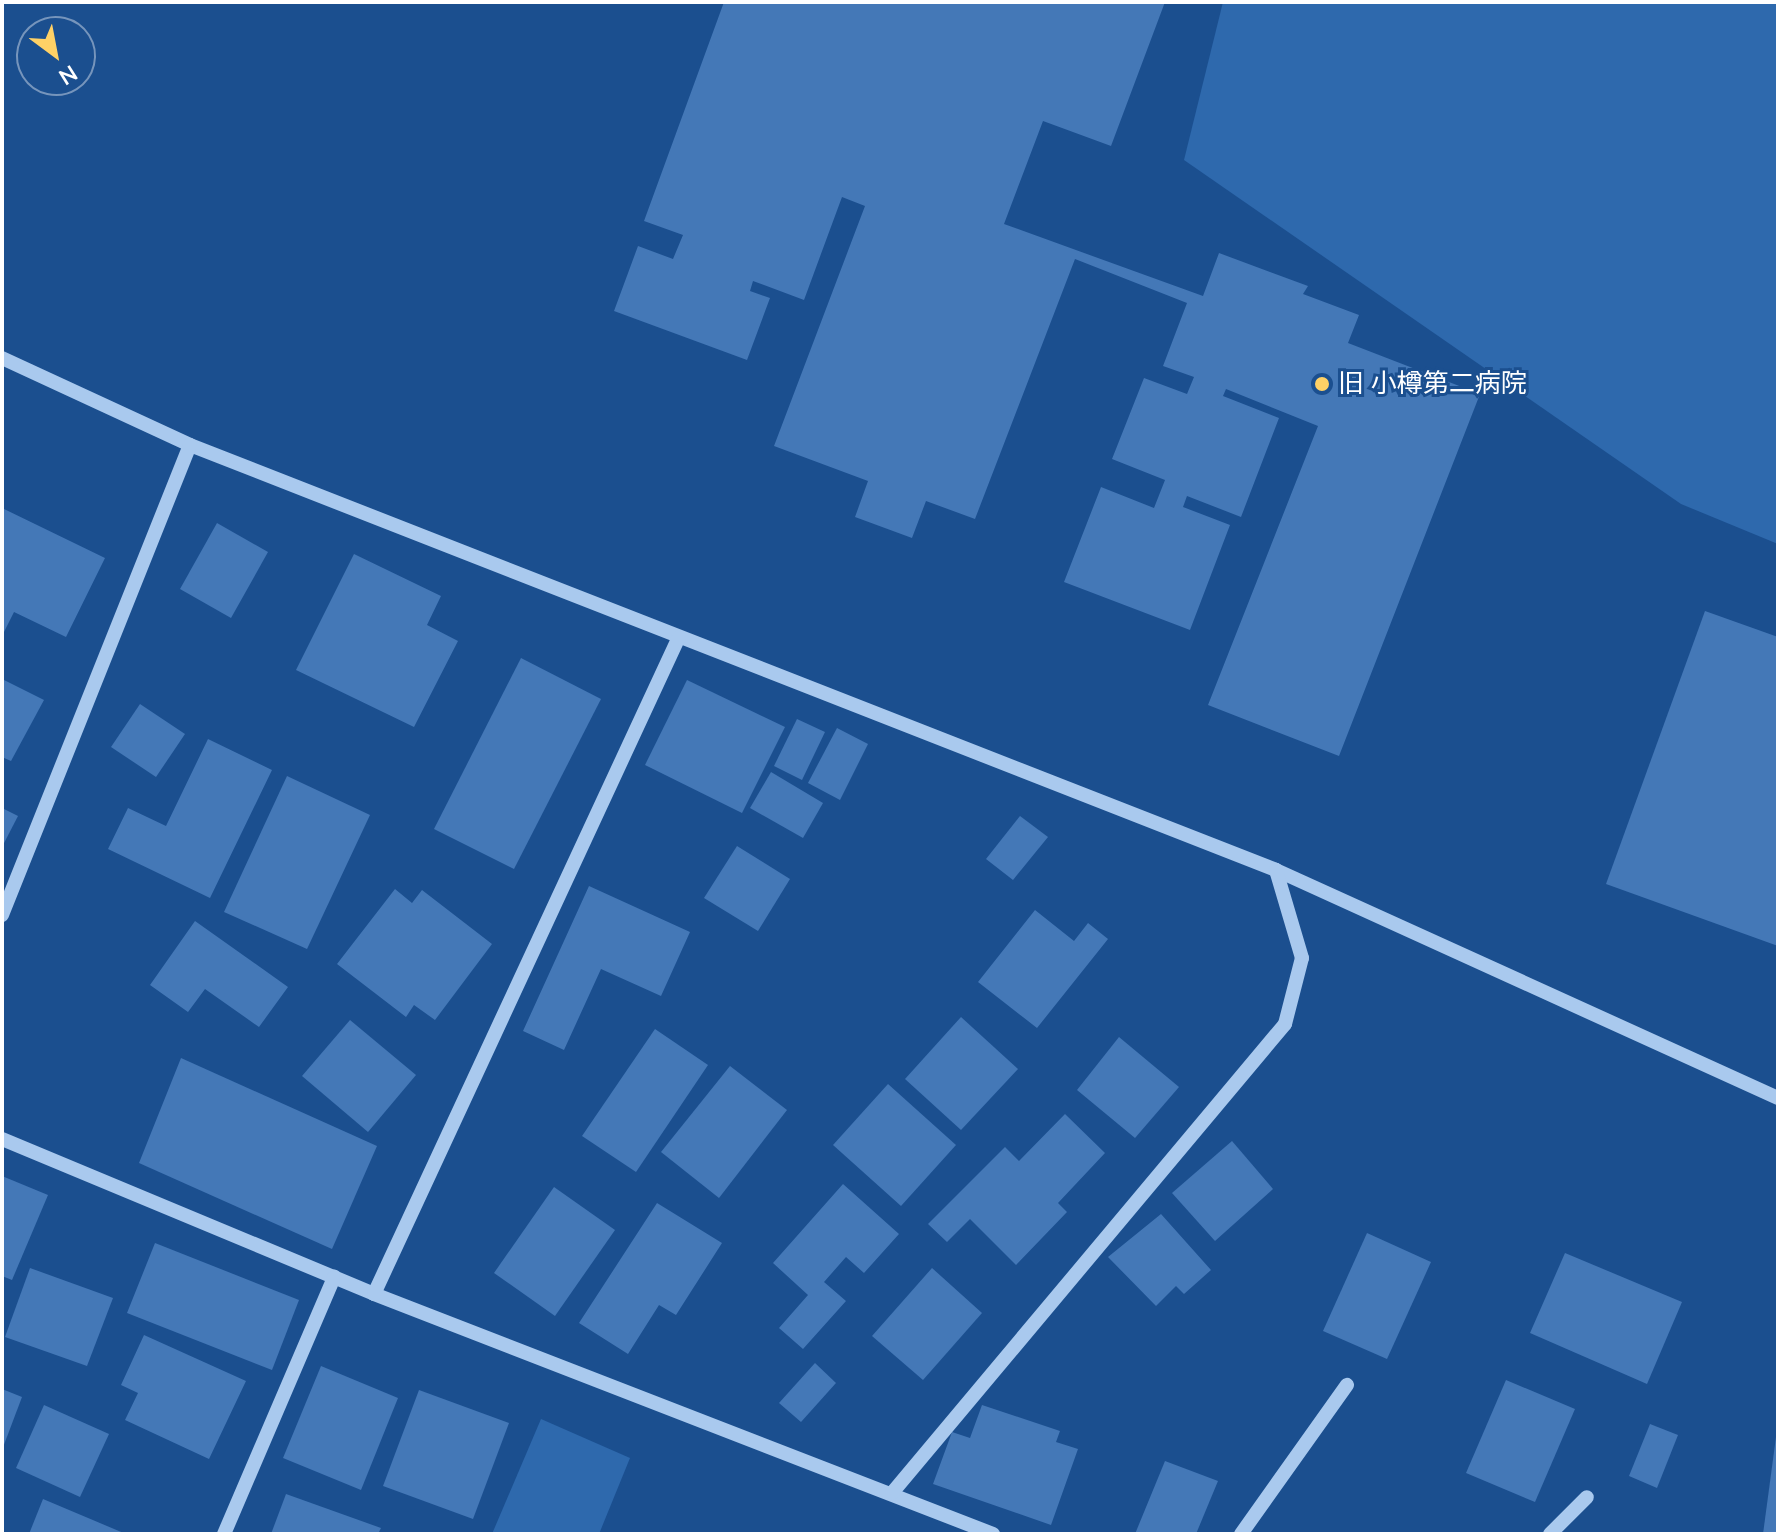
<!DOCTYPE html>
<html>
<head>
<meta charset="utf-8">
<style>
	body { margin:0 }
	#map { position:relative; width:1780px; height:1536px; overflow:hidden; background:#1b4f8f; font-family:"Nunito Sans","Noto Sans JP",sans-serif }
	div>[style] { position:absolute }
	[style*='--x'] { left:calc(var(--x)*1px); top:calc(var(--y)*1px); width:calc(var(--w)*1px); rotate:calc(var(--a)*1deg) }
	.green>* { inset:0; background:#2e69ad }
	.building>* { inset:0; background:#4478b7 }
	.minor>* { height:14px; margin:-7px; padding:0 7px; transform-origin:7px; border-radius:7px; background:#a9c9ee }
	.dots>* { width:22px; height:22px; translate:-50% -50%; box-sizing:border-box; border:4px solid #1b4f8f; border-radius:50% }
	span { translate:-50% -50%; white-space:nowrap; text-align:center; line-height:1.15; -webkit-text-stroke:6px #1b4f8f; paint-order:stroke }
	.poi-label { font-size:26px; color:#fff }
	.left { translate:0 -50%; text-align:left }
	.frame { position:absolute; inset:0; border:4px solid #fff; pointer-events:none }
	.north { position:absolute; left:16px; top:16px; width:80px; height:80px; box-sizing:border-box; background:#1b4f8f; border:2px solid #7695bc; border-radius:50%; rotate:148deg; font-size:22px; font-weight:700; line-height:32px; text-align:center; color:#fff }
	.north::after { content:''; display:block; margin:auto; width:28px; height:36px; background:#ffd166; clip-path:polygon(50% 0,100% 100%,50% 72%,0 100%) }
</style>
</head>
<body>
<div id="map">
	<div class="green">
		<div style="clip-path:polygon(1223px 2px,1778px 2px,1778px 544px,1681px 504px,1184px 160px)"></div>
		<div style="clip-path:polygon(541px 1419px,630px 1458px,599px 1534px,492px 1534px)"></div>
	</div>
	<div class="building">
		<div style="clip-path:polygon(724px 2px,1165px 2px,1111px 146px,1043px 121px,1004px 224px,1203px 296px,1219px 253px,1308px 286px,1303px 294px,1359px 315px,1348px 343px,1480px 394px,1339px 756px,1208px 705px,1318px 426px,1226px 389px,1223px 396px,1279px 418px,1241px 517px,1187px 496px,1183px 507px,1230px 525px,1190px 630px,1064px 582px,1101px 487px,1154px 508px,1165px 480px,1112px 459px,1144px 378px,1187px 394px,1194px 377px,1163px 366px,1187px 303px,1075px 259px,975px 519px,926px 501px,912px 538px,855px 517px,868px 481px,774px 446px,865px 206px,842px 197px,804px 300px,753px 281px,750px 291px,770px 298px,747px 360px,614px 311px,638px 246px,673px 259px,683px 235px,644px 221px)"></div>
		<div style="clip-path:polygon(2px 508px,105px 558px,66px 637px,14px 612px,2px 636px)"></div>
		<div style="clip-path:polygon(217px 523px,268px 552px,231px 618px,180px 589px)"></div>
		<div style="clip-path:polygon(354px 554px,441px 596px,427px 625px,458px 641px,414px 727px,296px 670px)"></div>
		<div style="clip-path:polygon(1705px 611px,1778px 637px,1778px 946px,1606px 884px)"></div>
		<div style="clip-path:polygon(521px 658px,601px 699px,514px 869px,434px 829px)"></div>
		<div style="clip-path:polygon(2px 679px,44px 700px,11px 761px,2px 757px)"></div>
		<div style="clip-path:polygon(687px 680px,785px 727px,742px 813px,645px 765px)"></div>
		<div style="clip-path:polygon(140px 704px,185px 734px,156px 777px,111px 747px)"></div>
		<div style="clip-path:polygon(797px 719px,825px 732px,802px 780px,774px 766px)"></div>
		<div style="clip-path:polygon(837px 728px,868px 744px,840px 800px,808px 783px)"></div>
		<div style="clip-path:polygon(208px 739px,272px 770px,210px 898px,108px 849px,128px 808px,166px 826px)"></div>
		<div style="clip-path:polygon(771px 772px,823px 803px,803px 838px,750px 808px)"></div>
		<div style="clip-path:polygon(287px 776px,370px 815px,307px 949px,224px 912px)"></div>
		<div style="clip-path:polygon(2px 808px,18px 816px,2px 847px)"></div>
		<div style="clip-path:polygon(1020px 816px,1048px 837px,1013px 880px,986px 859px)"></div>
		<div style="clip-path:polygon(737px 846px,790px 879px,758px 931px,704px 898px)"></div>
		<div style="clip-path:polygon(589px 886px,690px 932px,661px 996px,601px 969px,564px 1050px,523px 1031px)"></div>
		<div style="clip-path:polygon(395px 889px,412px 903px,422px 890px,492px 944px,435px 1020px,414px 1005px,406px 1017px,337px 964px)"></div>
		<div style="clip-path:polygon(1035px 910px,1074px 941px,1088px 923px,1108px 939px,1037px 1028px,978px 982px)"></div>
		<div style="clip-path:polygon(195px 921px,288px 987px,259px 1027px,205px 989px,188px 1012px,150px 985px)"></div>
		<div style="clip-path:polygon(961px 1017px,1018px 1069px,961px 1130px,905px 1079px)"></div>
		<div style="clip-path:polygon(350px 1020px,416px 1075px,368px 1132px,302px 1076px)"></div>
		<div style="clip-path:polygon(655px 1029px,708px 1065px,636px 1172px,582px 1136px)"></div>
		<div style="clip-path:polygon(1119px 1037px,1179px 1087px,1135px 1138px,1077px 1090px)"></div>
		<div style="clip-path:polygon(181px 1058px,377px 1146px,332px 1249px,139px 1163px)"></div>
		<div style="clip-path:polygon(730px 1066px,787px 1110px,719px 1198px,661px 1152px)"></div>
		<div style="clip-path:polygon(888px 1084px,956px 1145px,901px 1206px,833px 1145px)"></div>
		<div style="clip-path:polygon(1065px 1114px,1105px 1153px,1058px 1203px,1067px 1212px,1016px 1265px,970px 1219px,947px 1242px,928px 1224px,1005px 1147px,1019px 1161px)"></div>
		<div style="clip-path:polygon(1232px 1141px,1273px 1189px,1215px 1241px,1172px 1193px)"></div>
		<div style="clip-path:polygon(2px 1176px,48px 1195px,12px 1280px,2px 1276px)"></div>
		<div style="clip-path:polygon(843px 1184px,899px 1234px,864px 1273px,846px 1257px,824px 1282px,846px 1301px,803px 1349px,779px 1328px,808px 1295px,773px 1263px)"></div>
		<div style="clip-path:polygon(554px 1187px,615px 1230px,555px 1316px,494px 1273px)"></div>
		<div style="clip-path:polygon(657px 1203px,722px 1243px,676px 1315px,659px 1305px,628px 1354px,579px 1323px)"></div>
		<div style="clip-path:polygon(1161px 1214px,1211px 1270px,1184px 1294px,1176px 1286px,1156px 1306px,1108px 1257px)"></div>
		<div style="clip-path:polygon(1367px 1233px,1431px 1262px,1387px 1359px,1323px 1331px)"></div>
		<div style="clip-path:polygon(155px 1243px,299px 1300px,272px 1370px,127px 1313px)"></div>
		<div style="clip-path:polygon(1565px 1253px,1682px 1302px,1647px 1384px,1530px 1333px)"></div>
		<div style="clip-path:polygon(30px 1268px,113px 1298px,87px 1366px,5px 1337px)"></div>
		<div style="clip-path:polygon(932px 1268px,982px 1313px,923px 1380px,872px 1336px)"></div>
		<div style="clip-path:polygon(144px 1335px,246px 1381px,209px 1459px,125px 1420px,138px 1393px,121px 1385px)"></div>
		<div style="clip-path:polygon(815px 1363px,836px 1383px,801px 1422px,779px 1403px)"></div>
		<div style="clip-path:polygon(321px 1366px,398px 1398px,361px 1490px,283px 1458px)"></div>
		<div style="clip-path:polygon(1506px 1380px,1575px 1409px,1535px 1502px,1466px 1473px)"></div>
		<div style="clip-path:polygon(2px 1389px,22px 1397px,2px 1450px)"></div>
		<div style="clip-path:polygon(419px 1390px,509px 1423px,473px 1519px,383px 1486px)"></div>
		<div style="clip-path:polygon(44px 1405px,109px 1434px,80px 1497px,16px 1468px)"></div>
		<div style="clip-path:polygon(982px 1405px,1060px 1431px,1056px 1442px,1078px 1449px,1051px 1525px,933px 1484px,952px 1432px,970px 1438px)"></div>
		<div style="clip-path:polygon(1650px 1424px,1678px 1435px,1657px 1488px,1629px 1476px)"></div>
		<div style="clip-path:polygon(1776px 1437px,1778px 1534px,1763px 1534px)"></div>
		<div style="clip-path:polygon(1165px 1461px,1218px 1481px,1196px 1534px,1135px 1534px)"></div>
		<div style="clip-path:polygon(286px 1494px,381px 1528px,378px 1534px,271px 1534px)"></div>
		<div style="clip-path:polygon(43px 1499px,126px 1534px,29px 1534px)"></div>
	</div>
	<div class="minor">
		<div style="--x:2;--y:358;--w:207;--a:24.8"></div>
		<div style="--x:190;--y:445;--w:1166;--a:21.37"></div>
		<div style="--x:1276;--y:870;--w:551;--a:24.43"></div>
		<div style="--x:2;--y:915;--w:506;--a:-68.2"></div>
		<div style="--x:2;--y:1139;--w:403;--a:22.6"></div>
		<div style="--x:374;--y:1294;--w:664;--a:21.19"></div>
		<div style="--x:374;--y:1294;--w:724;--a:-65.1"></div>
		<div style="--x:892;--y:1493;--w:612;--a:-50.04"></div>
		<div style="--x:1285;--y:1024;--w:68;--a:-75.6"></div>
		<div style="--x:1302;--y:958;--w:92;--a:-106.5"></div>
		<div style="--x:224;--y:1534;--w:280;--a:-66.8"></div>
		<div style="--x:1241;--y:1534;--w:183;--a:-54.6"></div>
		<div style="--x:1550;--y:1534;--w:52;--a:-45"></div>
	</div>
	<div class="dots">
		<div style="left:1322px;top:384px;background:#ffd166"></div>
	</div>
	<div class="poi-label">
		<span class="left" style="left:1338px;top:384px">旧 小樽第二病院</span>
	</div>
	<div class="frame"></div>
	<div class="north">N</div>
</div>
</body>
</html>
